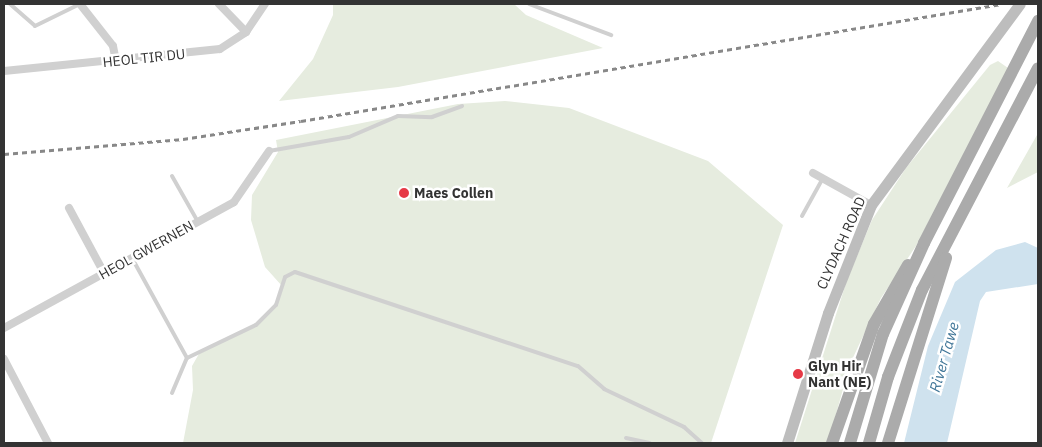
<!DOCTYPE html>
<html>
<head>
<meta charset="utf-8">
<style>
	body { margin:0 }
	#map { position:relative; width:1042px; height:447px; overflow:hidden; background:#fff; font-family:"IBM Plex Sans",sans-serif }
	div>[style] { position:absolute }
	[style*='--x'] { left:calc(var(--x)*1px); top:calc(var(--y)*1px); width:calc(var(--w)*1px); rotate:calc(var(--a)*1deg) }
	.green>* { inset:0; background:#e6ecdf }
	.water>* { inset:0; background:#cfe2ee }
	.lane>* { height:4px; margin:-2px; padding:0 2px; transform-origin:2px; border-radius:2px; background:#d0d0d0 }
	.street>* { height:8px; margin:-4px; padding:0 4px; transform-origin:4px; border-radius:4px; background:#d0d0d0 }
	.secondary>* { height:11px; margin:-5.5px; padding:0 5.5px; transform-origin:5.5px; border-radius:5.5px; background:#bdbdbd }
	.primary>* { height:12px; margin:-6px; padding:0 6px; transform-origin:6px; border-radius:6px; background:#ababab }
	.rail>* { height:3px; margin-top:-1.5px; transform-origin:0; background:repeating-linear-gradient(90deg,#888 0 5px,transparent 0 9px) }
	.dots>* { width:14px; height:14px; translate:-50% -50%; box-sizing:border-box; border:2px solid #fff; border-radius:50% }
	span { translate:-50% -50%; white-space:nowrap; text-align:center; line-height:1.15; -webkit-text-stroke:5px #fff; paint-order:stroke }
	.street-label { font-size:14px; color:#333 }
	.poi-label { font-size:14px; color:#333; font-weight:700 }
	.left { translate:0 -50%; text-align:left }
	.water-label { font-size:15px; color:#3f7597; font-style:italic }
	.frame { position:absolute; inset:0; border:5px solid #333; pointer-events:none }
</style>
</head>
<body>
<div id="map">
	<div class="green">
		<div style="clip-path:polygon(333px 4px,514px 4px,526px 15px,603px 48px,398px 87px,279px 101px,313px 59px,333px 15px)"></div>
		<div style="clip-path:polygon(998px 61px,1008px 68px,916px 246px,881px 298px,850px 364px,828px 443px,795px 443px,847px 280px,872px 220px,906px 168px,990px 65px)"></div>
		<div style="clip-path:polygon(505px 101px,569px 108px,708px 161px,783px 225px,711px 443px,183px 443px,193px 390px,192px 366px,200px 352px,256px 325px,276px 305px,282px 286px,265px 267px,251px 220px,252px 195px,278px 152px,276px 140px,458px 104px)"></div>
		<div style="clip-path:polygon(1038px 133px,1038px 172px,1007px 188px,1037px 135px)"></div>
	</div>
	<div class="water">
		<div style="clip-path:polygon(1025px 242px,1038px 248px,1038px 284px,986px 292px,980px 301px,947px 443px,904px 443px,928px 346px,955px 282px,996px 250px)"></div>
	</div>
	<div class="lane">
		<div style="--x:10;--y:4;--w:33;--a:41"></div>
		<div style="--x:35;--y:26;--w:50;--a:-26.1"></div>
		<div style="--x:529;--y:4;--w:88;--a:20.7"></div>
		<div style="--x:269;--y:151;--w:81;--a:-9.9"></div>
		<div style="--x:349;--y:137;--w:53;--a:-23.2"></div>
		<div style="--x:398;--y:116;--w:34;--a:2"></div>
		<div style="--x:432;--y:117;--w:32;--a:-20"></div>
		<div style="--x:172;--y:176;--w:53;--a:60.5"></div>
		<div style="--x:802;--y:216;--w:43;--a:-61.1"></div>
		<div style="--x:132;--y:258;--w:114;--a:61.2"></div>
		<div style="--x:187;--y:358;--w:76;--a:-25.6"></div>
		<div style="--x:256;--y:325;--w:28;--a:-45"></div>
		<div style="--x:276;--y:305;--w:29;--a:-72"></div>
		<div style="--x:285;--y:277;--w:11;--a:-27"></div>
		<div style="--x:295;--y:272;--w:298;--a:18.4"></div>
		<div style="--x:578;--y:366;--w:35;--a:41"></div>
		<div style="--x:604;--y:389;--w:89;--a:25.4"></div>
		<div style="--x:684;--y:427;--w:24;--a:42"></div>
		<div style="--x:172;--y:393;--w:38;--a:-67"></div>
		<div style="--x:626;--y:438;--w:24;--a:12"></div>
	</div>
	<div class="street">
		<div style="--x:80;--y:4;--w:53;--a:51.8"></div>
		<div style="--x:113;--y:46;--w:15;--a:79"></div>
		<div style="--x:219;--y:4;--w:39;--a:46"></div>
		<div style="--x:4;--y:71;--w:217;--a:-5.8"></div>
		<div style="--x:220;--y:49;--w:31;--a:-33"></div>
		<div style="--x:246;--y:32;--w:34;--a:-56"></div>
		<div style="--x:813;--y:173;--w:66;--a:28.9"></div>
		<div style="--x:69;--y:208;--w:74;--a:61.7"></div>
		<div style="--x:4;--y:328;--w:262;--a:-28.7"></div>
		<div style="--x:234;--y:202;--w:62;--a:-55.5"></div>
		<div style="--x:4;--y:359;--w:95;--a:62.4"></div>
	</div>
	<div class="secondary">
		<div style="--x:787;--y:443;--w:136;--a:-72.5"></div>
		<div style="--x:828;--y:313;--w:116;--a:-68.3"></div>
		<div style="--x:871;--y:205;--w:250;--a:-53.5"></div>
	</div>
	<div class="primary">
		<div style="--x:832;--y:443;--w:126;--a:-70.6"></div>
		<div style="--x:874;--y:324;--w:68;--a:-60"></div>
		<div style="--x:850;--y:443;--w:114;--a:-73.2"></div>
		<div style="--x:883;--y:334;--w:100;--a:-65.7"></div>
		<div style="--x:924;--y:243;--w:250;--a:-62.8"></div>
		<div style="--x:869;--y:443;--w:69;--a:-73.9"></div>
		<div style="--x:888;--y:377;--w:93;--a:-68.7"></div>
		<div style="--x:922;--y:290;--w:250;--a:-62.4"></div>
		<div style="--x:888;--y:443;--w:194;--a:-72.6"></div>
	</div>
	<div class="rail">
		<div style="--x:4;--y:154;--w:180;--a:-4.8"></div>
		<div style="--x:183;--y:139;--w:119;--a:-8.7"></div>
		<div style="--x:301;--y:121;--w:710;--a:-9.49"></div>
	</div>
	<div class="dots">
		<div style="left:404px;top:193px;background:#e63946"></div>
		<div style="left:798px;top:374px;background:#e63946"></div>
	</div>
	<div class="street-label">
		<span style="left:144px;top:58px;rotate:-6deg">HEOL TIR DU</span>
		<span style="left:841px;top:243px;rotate:-66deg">CLYDACH ROAD</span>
		<span style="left:146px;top:250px;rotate:-29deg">HEOL GWERNEN</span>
	</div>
	<div class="poi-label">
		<span class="left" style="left:414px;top:193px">Maes Collen</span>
		<span class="left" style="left:808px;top:374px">Glyn Hir<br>Nant (NE)</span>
	</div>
	<div class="water-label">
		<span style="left:944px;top:357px;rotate:-74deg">River Tawe</span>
	</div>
	<div class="frame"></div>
</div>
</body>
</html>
